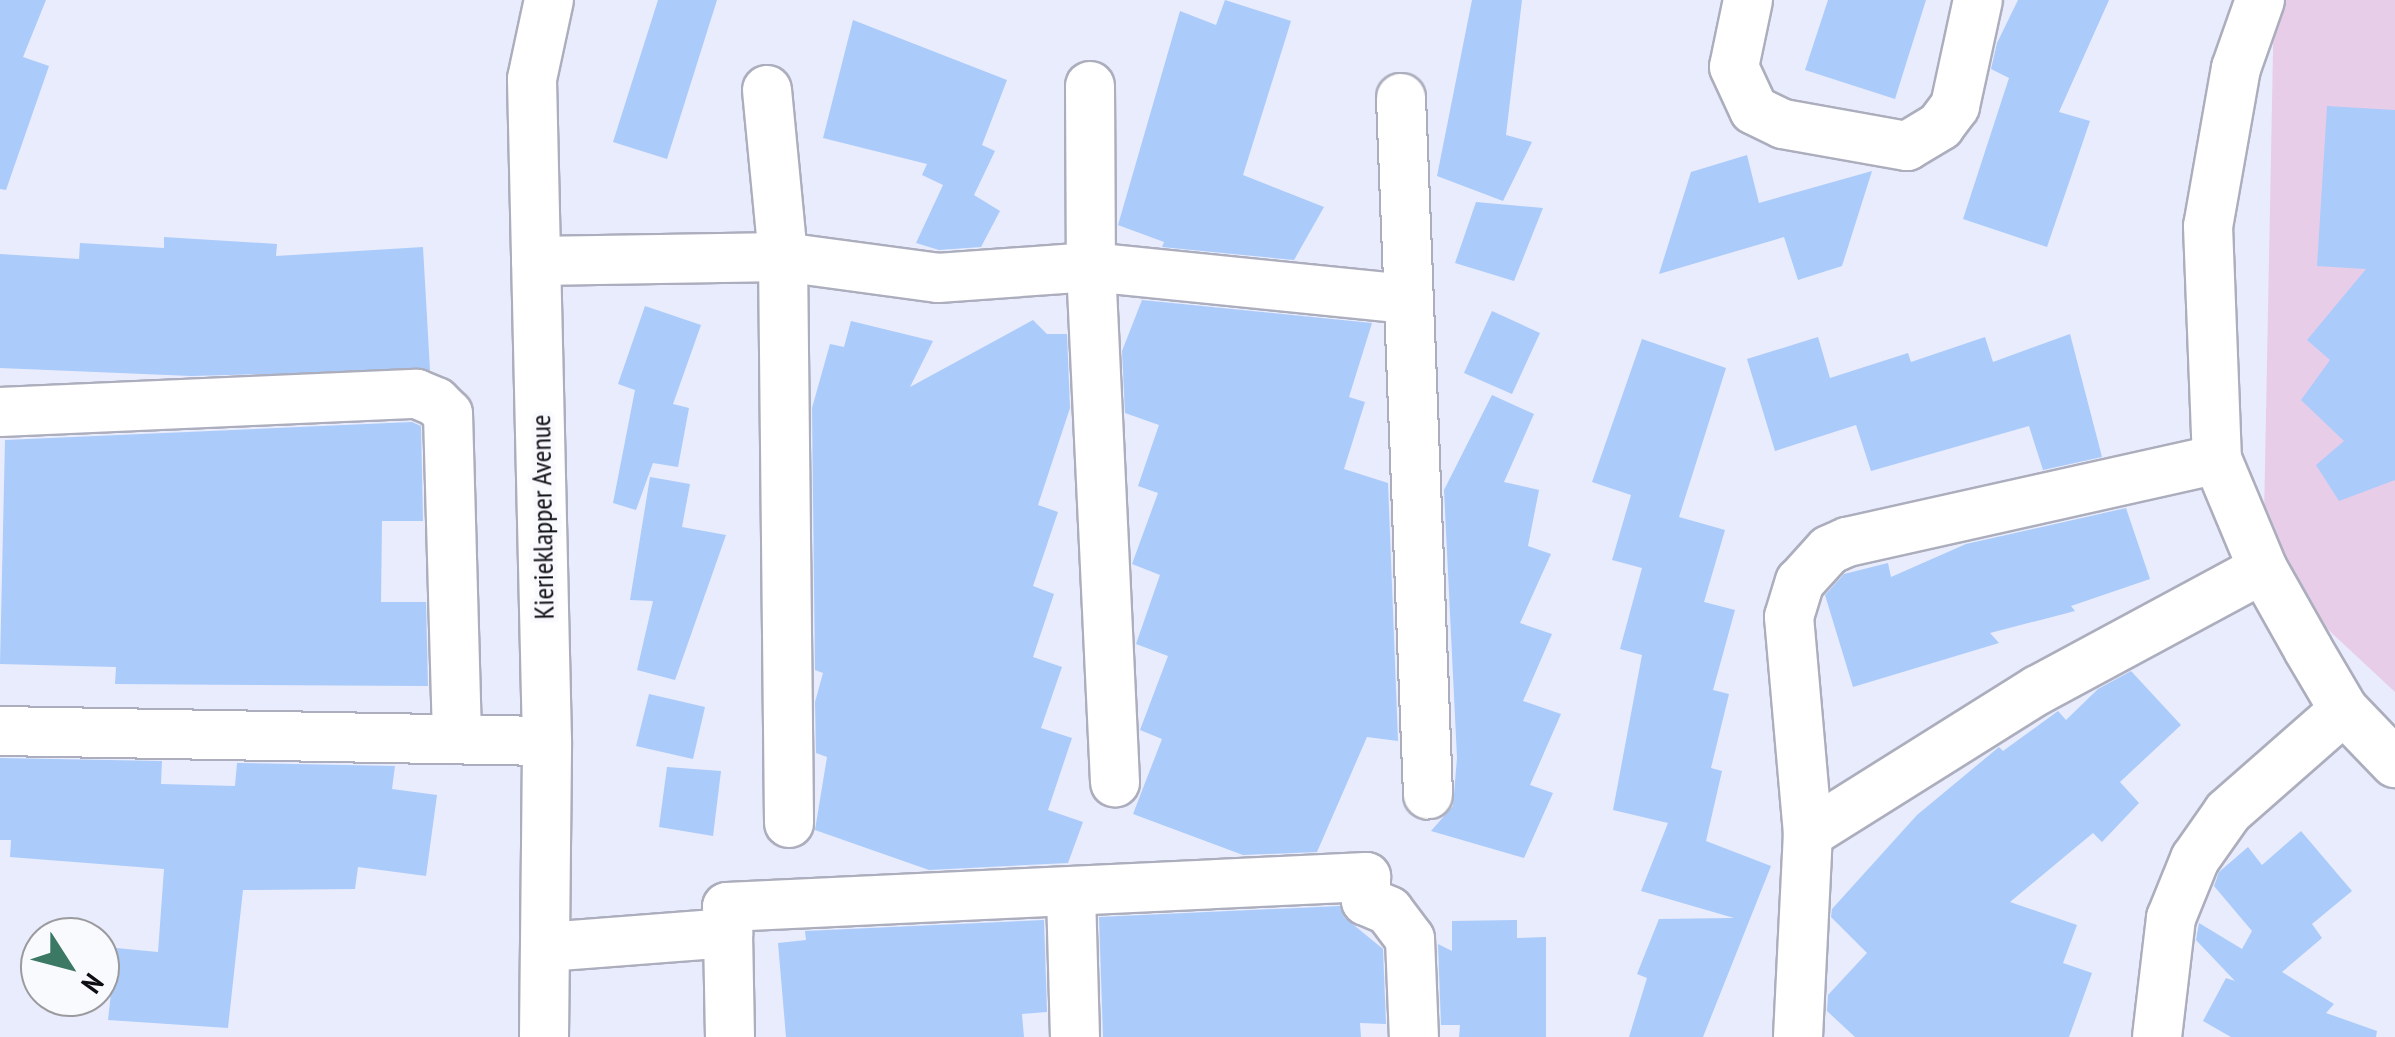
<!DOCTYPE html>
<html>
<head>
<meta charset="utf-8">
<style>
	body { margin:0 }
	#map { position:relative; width:2395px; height:1037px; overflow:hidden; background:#e9ecfc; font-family:"PT Sans Narrow",sans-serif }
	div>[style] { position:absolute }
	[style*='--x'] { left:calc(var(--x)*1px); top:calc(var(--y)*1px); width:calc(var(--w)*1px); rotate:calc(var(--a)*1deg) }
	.green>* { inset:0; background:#e8cde9 }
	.building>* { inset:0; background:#abcbfa }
	.roads { filter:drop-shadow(2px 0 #acaebd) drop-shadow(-2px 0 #acaebd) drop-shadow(0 2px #acaebd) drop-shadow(0 -2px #acaebd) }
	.minor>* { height:48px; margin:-24px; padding:0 24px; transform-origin:24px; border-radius:24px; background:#fff }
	span { translate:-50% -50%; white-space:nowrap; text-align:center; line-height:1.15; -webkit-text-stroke:9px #f9fafd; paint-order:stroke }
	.street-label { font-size:28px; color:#0d0d13 }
	.north { position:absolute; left:20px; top:917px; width:100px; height:100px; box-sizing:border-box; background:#f9fafd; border:2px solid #9b9b9f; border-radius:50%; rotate:126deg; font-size:28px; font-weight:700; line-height:40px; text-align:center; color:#0d0d13 }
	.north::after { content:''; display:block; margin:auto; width:35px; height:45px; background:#3c7964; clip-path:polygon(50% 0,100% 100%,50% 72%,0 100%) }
</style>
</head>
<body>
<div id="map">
	<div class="green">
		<div style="clip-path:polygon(2274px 0,2395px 0,2395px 692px,2263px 569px)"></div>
	</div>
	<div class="building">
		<div style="clip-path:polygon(0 0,46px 0,23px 57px,49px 66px,6px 190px,0 189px)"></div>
		<div style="clip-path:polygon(658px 0,717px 0,667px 159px,613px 142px)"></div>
		<div style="clip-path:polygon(1225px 0,1291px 21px,1243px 175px,1324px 207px,1294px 260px,1162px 247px,1164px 242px,1118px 225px,1180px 11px,1216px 25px)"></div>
		<div style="clip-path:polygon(1472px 0,1522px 0,1506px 135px,1532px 142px,1503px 201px,1437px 176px)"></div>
		<div style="clip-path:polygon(1828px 0,1926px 0,1895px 99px,1805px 70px)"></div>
		<div style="clip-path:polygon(2018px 0,2109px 0,2059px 112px,2090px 121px,2047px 247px,1963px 219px,2009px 78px,1991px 69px,1997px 43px)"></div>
		<div style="clip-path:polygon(853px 20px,1007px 80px,982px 145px,995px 151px,974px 195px,1000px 211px,981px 247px,939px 250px,916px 243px,943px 185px,922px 175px,927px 164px,823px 138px)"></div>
		<div style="clip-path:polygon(2327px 106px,2395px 110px,2395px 480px,2339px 501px,2316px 465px,2344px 441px,2301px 400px,2330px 360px,2307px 340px,2366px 269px,2317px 266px)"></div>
		<div style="clip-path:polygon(1747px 155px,1759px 203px,1872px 171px,1842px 266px,1798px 280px,1784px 237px,1659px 274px,1691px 172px)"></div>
		<div style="clip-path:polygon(1476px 202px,1543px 208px,1514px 281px,1455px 263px)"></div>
		<div style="clip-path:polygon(164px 237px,277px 244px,276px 256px,423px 247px,430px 370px,191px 376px,0 368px,0 254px,79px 259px,80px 243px,164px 248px)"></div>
		<div style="clip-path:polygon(1142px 300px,1372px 323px,1349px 397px,1365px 402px,1344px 469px,1388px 483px,1398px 741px,1367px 737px,1317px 852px,1243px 855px,1133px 814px,1162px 739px,1140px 730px,1168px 656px,1136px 644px,1160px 575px,1132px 564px,1158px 493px,1138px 486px,1159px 425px,1125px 413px,1122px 351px)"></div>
		<div style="clip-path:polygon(645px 306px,701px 325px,673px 404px,689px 408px,678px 467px,653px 463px,636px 510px,613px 503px,635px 390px,618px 384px)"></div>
		<div style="clip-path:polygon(1492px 311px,1540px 333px,1512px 394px,1464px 373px)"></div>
		<div style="clip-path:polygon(1033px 320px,1047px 334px,1067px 334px,1070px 408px,1038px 505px,1058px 512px,1033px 586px,1054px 594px,1033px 657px,1062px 667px,1041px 728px,1072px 738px,1048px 810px,1083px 822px,1068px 863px,929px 870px,815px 830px,827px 757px,816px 753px,815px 702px,823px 673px,815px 670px,812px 408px,830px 344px,844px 347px,851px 321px,933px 341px,910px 387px)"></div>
		<div style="clip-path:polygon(2070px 334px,2102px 457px,2043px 470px,2029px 426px,1871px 471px,1856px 425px,1775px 451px,1747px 359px,1818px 337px,1830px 378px,1908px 353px,1911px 362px,1985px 337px,1993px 362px)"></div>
		<div style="clip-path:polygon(1642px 339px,1726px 368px,1679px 517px,1725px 530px,1704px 602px,1735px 610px,1713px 690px,1729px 694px,1711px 768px,1722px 771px,1706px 841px,1771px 866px,1703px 1037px,1629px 1037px,1647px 978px,1637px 974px,1659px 919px,1734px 918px,1641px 891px,1668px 823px,1613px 810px,1642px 655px,1620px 649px,1642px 568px,1612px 560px,1631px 495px,1592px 482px)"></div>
		<div style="clip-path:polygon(1492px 395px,1534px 414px,1504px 482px,1539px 490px,1528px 546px,1551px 554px,1520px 623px,1552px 634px,1523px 701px,1561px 714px,1530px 785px,1553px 793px,1524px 858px,1431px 831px,1453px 806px,1457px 758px,1444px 490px)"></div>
		<div style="clip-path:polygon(412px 422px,421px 426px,423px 521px,382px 521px,381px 602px,426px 602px,428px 686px,115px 684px,116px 667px,0 664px,5px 440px)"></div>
		<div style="clip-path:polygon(650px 477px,690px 484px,682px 527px,726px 535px,675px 680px,637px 670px,653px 601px,630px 600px)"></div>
		<div style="clip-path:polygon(2126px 508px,2150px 579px,2071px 606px,2075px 611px,1990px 633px,1999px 643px,1853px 687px,1825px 595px,1844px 574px,1888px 563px,1891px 577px,1966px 544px)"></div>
		<div style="clip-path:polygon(2131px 671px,2181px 725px,2120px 782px,2139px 803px,2102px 842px,2093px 833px,2010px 902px,2077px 925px,2063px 963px,2092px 973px,2069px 1037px,1855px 1037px,1827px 1011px,1828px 995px,1867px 953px,1831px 917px,1832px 909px,1917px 815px,1999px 747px,2003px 751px,2058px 711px,2066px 720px,2098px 689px)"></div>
		<div style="clip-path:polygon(649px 694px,705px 707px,693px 759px,636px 746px)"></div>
		<div style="clip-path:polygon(0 758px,162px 761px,161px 784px,235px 786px,237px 763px,395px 766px,392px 789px,437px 795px,426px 876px,358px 867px,355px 889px,243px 890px,228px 1028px,108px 1020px,116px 948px,158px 952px,164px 869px,10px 857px,11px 840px,0 840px)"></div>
		<div style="clip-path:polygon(667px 767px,721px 771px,713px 836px,659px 827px)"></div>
		<div style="clip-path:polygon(2301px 831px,2352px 891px,2312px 924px,2322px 938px,2282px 972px,2334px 1004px,2326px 1013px,2377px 1031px,2376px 1037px,2231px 1037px,2203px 1021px,2226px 978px,2235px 981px,2196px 940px,2199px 923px,2242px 949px,2252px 931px,2214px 886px,2219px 872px,2248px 847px,2262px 865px)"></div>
		<div style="clip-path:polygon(1340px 906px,1344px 917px,1383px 949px,1386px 1024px,1360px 1023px,1361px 1037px,1103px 1037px,1099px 917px)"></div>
		<div style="clip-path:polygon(1044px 920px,1047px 1012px,1022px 1014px,1024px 1037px,786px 1037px,778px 943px,806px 940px,805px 931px)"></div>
		<div style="clip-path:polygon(1517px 920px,1517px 938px,1546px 937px,1546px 1037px,1459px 1037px,1460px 1025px,1441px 1025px,1438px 944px,1452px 951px,1452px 921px)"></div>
	</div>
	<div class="roads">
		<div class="minor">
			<div style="--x:1748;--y:0;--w:68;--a:101.8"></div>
			<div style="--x:1734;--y:67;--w:47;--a:65.1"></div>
			<div style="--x:1754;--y:110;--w:32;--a:26"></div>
			<div style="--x:1783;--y:124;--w:126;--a:10.1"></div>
			<div style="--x:1907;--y:146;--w:39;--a:-31"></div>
			<div style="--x:1940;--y:126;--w:25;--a:-53"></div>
			<div style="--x:1955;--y:106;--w:108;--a:-77.8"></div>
			<div style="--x:2260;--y:0;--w:72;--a:109.4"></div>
			<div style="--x:2236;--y:68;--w:160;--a:100"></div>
			<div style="--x:2208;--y:226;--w:233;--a:87.8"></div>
			<div style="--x:2217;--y:459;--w:119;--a:67.3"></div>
			<div style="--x:2263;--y:569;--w:92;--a:60.6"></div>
			<div style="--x:2308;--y:649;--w:71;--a:59.5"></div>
			<div style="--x:2344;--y:710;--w:74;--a:46.1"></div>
			<div style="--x:1090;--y:86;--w:181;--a:89.7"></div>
			<div style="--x:1091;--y:267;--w:516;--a:87.33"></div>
			<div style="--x:767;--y:90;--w:168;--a:84.5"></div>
			<div style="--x:783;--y:257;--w:566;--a:89.39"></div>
			<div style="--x:1401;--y:98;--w:697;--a:87.78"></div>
			<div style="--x:536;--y:261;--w:247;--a:-0.9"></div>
			<div style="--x:783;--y:257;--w:156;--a:7.7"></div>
			<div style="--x:938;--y:278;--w:153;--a:-4.1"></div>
			<div style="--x:1091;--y:267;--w:317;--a:5.8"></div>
			<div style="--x:0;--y:412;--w:417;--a:-2.5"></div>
			<div style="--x:417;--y:394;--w:21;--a:23"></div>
			<div style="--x:436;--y:402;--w:17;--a:45"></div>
			<div style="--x:448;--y:414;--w:325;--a:88.4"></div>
			<div style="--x:0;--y:731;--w:547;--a:1.05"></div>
			<div style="--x:1808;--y:834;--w:271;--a:-32.1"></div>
			<div style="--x:2038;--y:690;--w:255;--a:-28.3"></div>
			<div style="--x:1071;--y:894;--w:143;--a:88.4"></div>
			<div style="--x:728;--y:933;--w:104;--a:88.9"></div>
			<div style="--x:546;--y:947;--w:183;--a:-4.4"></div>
			<div style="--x:728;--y:933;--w:26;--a:-92"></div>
			<div style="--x:727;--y:907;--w:640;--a:-2.69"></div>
			<div style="--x:1366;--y:877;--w:24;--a:90"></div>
			<div style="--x:1366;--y:901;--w:25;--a:23"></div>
			<div style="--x:1389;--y:911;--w:35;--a:53"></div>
			<div style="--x:1410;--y:939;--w:98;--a:87.7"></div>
			<div style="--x:544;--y:1037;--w:296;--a:-89.4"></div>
			<div style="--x:547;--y:741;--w:662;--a:-91.3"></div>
			<div style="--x:532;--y:79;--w:81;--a:-77.9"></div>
			<div style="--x:1798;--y:1037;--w:203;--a:-87.2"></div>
			<div style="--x:1808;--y:834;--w:218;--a:-95"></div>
			<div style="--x:1789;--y:617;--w:37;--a:-73"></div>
			<div style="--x:1800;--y:582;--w:43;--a:-47.8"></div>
			<div style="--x:1829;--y:550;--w:20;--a:-24"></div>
			<div style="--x:1847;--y:542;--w:379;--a:-12.6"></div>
			<div style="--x:2157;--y:1037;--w:120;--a:-83.3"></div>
			<div style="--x:2171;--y:918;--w:64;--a:-67.9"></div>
			<div style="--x:2195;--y:859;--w:57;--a:-54.9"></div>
			<div style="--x:2228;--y:812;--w:154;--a:-41.3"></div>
		</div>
	</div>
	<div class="street-label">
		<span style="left:542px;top:517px;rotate:-91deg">Kierieklapper Avenue</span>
	</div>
	<div class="north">N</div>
</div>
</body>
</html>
